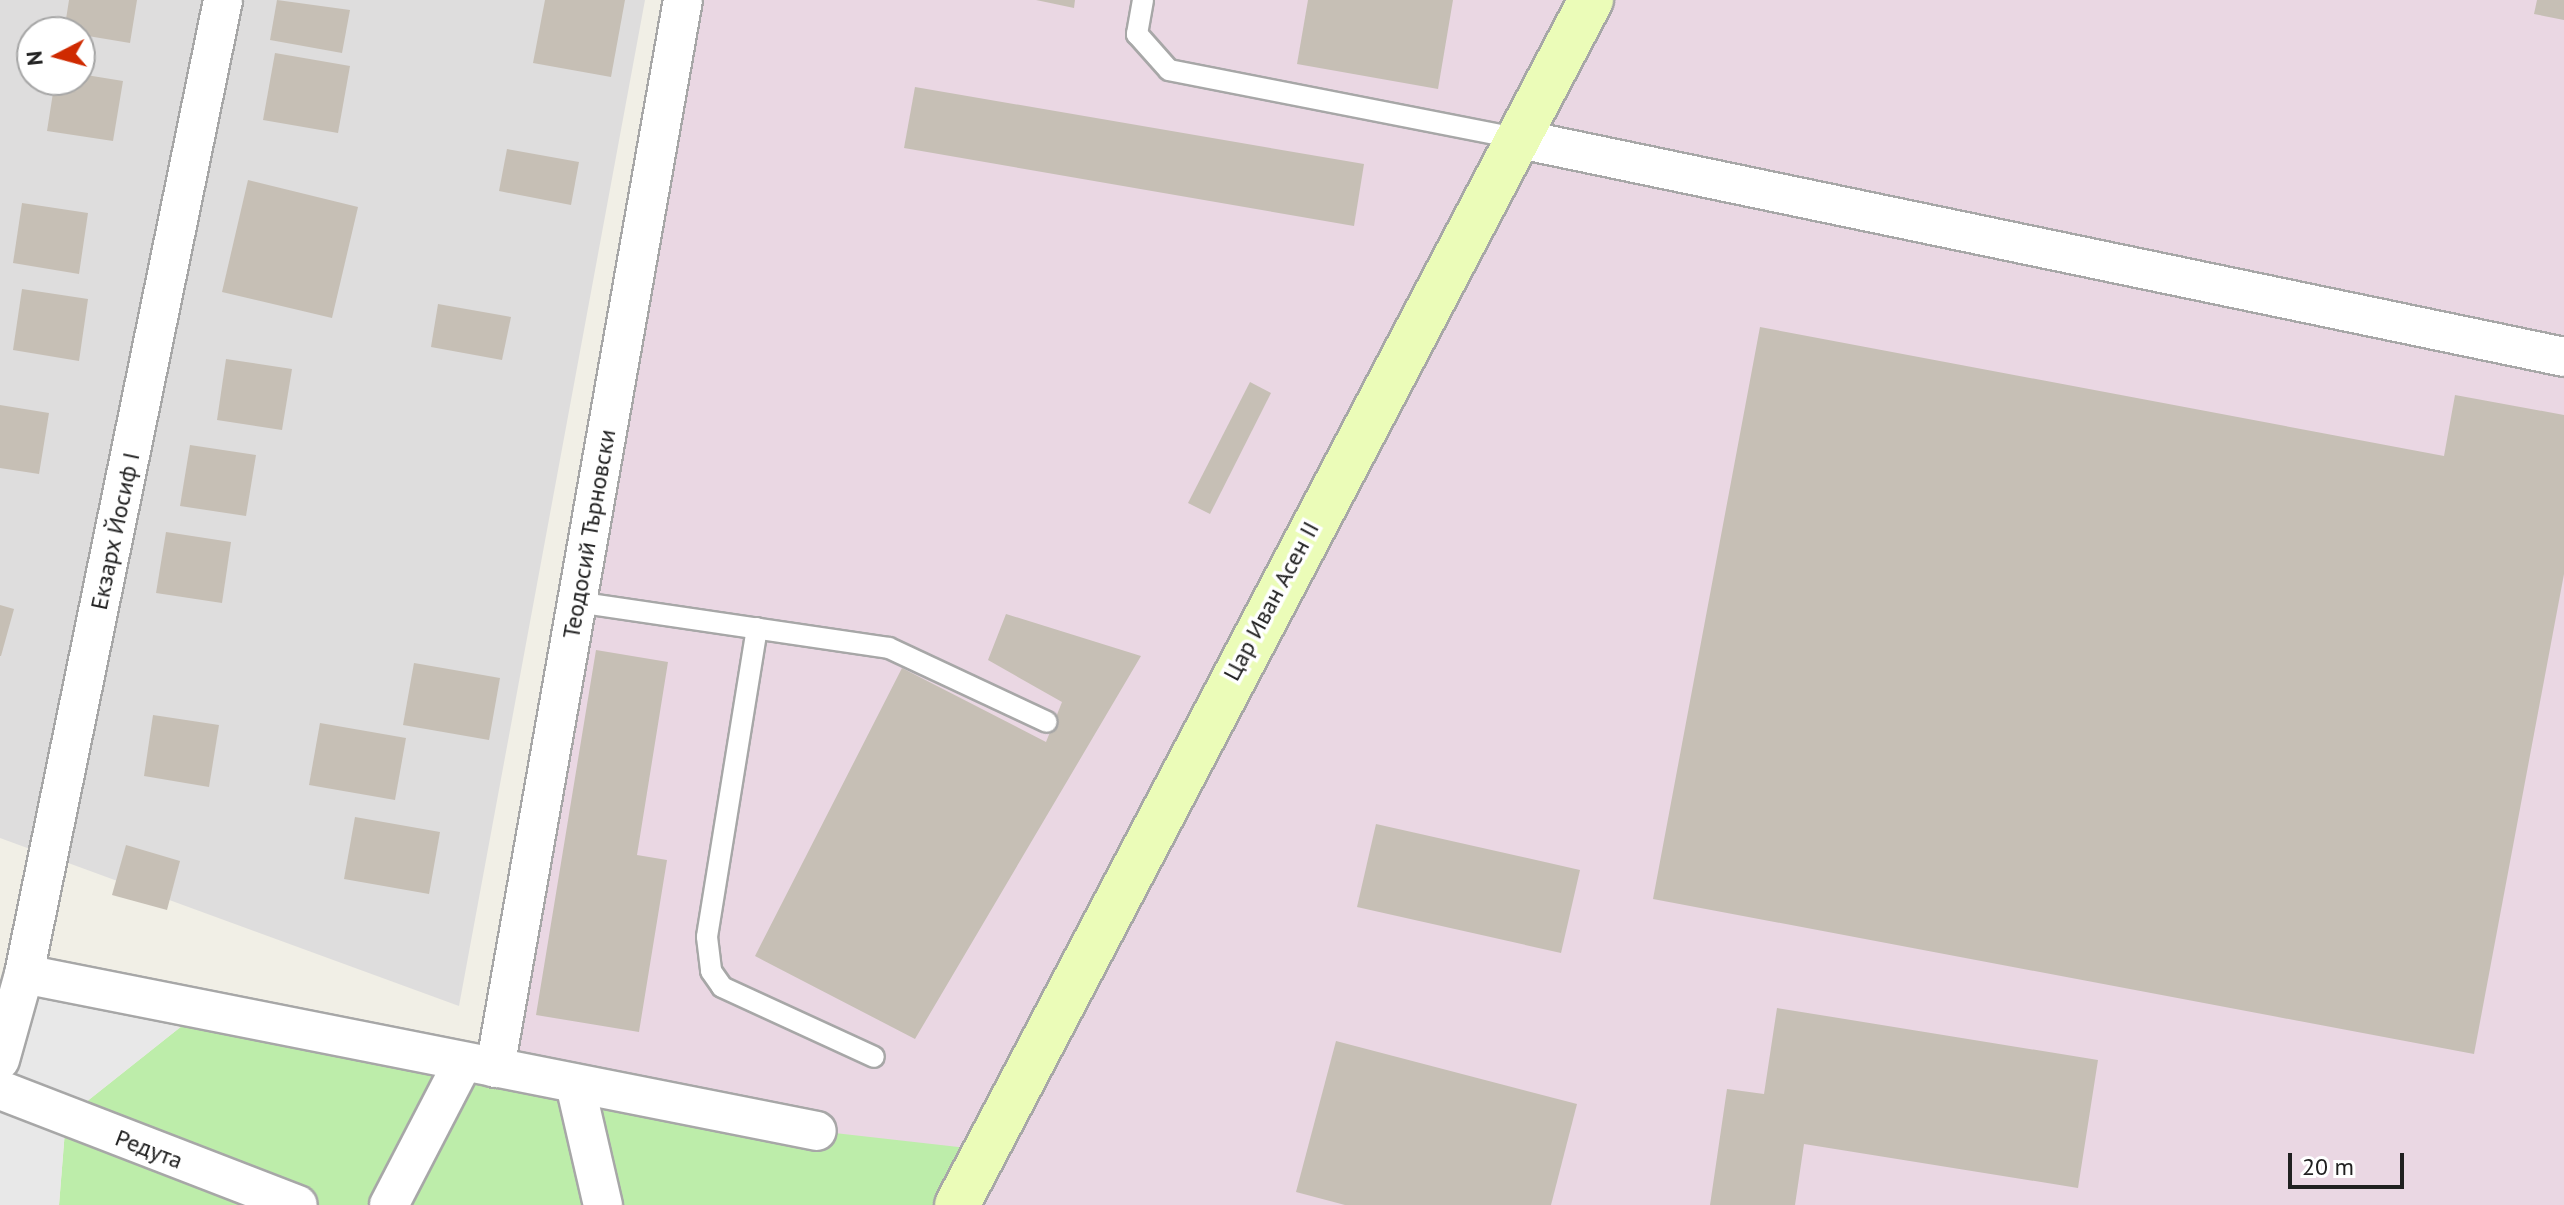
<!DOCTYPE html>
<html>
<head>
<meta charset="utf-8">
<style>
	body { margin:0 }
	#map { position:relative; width:2564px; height:1205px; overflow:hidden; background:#f1efe6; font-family:"PT Sans",sans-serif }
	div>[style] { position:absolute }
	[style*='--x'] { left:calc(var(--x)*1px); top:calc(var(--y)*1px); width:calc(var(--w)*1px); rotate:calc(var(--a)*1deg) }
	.residential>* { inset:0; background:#dedddd }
	.industrial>* { inset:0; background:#ead7e3 }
	.grass>* { inset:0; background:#bdedaa }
	.parking>* { inset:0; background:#e8e8e8 }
	.building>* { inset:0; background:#c6bfb5 }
	.roads { filter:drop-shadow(2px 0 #a7a7a7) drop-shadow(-2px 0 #a7a7a7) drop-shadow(0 2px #a7a7a7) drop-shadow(0 -2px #a7a7a7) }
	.lane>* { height:20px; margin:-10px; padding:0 10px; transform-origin:10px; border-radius:10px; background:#fff }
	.street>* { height:38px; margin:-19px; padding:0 19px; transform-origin:19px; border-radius:19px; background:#fff }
	.secondary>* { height:44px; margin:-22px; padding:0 22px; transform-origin:22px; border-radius:22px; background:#ebfcb8 }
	span { translate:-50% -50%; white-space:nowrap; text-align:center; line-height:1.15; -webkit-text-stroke:7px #fff; paint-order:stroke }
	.street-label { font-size:24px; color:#202020 }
	.north { position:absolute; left:16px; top:16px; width:80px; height:80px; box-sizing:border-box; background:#fff; border:2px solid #a6a6a6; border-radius:50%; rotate:264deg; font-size:22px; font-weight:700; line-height:32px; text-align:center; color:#202020 }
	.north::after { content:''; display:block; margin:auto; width:28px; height:36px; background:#cf2a00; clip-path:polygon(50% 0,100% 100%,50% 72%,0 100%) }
	.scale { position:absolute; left:2288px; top:1153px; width:116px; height:36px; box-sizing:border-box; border:4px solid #202020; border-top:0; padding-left:10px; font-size:24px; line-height:28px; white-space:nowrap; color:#202020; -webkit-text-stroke:6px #fff; paint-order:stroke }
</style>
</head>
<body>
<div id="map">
	<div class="residential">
		<div style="clip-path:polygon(evenodd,0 0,645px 0,459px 1006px,0 838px,0 0,32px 32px,80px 32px,80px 80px,32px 80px,32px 32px)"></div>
	</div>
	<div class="industrial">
		<div style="clip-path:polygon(683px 0,2564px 0,2564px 1205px,957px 1205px,817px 1131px,495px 1068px)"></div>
	</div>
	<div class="grass">
		<div style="clip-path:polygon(202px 1010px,817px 1131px,985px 1150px,957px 1205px,59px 1205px,66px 1118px)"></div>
	</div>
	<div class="parking">
		<div style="clip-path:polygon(24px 974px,202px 1010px,66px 1118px,59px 1205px,0 1205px,0 1060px)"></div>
	</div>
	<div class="building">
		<div style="clip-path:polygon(69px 0,137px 0,130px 43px,64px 32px)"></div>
		<div style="clip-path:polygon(277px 0,350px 10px,342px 53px,270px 40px)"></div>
		<div style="clip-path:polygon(545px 0,625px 0,611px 77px,533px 63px)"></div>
		<div style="clip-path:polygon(1036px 0,1075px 0,1074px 8px)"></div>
		<div style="clip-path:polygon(1308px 0,1453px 0,1438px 89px,1297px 64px)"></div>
		<div style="clip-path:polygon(2537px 0,2564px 0,2564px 20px,2534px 14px)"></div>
		<div style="clip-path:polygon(275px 53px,350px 66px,338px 133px,263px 120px)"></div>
		<div style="clip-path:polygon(80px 74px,123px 81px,113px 141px,47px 131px,55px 80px,80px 80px)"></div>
		<div style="clip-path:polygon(915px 87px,1364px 164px,1354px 226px,904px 148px)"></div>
		<div style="clip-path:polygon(507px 149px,579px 162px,571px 205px,499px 191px)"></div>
		<div style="clip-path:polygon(248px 180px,358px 207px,332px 318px,222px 292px)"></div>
		<div style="clip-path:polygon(22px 203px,88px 213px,79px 274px,13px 263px)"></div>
		<div style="clip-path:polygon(22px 289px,88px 299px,79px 361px,13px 350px)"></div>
		<div style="clip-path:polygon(438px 304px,511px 317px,502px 360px,431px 347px)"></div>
		<div style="clip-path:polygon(1760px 327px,2444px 456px,2455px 395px,2564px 415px,2564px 574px,2474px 1054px,1653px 899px)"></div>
		<div style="clip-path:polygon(226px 359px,292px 369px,282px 430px,217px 420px)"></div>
		<div style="clip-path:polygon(1250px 382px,1271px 393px,1210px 514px,1188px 503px)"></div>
		<div style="clip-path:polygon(0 405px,49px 413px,39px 474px,0 468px)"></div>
		<div style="clip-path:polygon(190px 445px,256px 455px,246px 516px,180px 506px)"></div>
		<div style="clip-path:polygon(166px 532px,231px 542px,222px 603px,156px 593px)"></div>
		<div style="clip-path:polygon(0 605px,14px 609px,1px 656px,0 656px)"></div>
		<div style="clip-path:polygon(1006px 614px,1141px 656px,915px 1039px,755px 956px,902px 668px,1046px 742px,1062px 702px,988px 660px)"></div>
		<div style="clip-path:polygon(596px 650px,668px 662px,637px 855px,667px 860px,639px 1032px,536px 1015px)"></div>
		<div style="clip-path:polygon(414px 663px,500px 678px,489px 740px,403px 725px)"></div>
		<div style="clip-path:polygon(153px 715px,219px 725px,209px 787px,144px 776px)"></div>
		<div style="clip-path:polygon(320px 723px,406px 738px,395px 800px,309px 785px)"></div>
		<div style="clip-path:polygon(355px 817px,440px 832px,429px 894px,344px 879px)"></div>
		<div style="clip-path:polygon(1376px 824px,1580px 870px,1561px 953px,1357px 907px)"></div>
		<div style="clip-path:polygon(126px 845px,180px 861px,167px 910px,112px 895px)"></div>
		<div style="clip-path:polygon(1777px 1008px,2098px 1060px,2078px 1188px,1804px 1144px,1795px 1205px,1710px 1205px,1727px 1089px,1764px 1094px)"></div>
		<div style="clip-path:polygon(1336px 1041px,1577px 1104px,1551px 1205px,1345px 1205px,1296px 1192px)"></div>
	</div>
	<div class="roads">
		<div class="lane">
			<div style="--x:1143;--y:0;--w:35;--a:100"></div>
			<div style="--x:1137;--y:34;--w:48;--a:48.4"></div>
			<div style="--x:1169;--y:70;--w:353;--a:11.1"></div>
			<div style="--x:577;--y:602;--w:315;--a:8.4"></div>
			<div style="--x:889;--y:648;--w:174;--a:25.1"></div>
			<div style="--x:757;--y:628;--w:313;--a:99.2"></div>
			<div style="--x:707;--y:937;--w:34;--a:83"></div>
			<div style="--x:711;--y:971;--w:19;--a:55"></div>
			<div style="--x:722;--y:987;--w:167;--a:24.7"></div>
		</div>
		<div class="street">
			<div style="--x:1515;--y:138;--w:1072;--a:11.79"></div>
			<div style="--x:24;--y:974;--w:808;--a:11.2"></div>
			<div style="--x:0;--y:1060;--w:89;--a:-74.4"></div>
			<div style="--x:24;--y:974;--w:994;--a:-78.45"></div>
			<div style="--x:495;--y:1068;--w:1084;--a:-80.02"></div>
			<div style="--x:575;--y:1084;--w:124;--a:77"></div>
			<div style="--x:0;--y:1090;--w:319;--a:21.1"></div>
			<div style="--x:389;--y:1205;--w:161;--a:-62.6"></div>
		</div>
		<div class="secondary">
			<div style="--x:957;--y:1205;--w:1362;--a:-62.25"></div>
		</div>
	</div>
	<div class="street-label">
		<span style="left:115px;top:531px;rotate:-78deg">Екзарх Йосиф I</span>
		<span style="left:589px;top:534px;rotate:-80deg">Теодосий Търновски</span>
		<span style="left:1271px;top:601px;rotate:-62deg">Цар Иван Асен II</span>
		<span style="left:149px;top:1149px;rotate:21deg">Редута</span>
	</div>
	<div class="north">N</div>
	<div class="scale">20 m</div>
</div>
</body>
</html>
